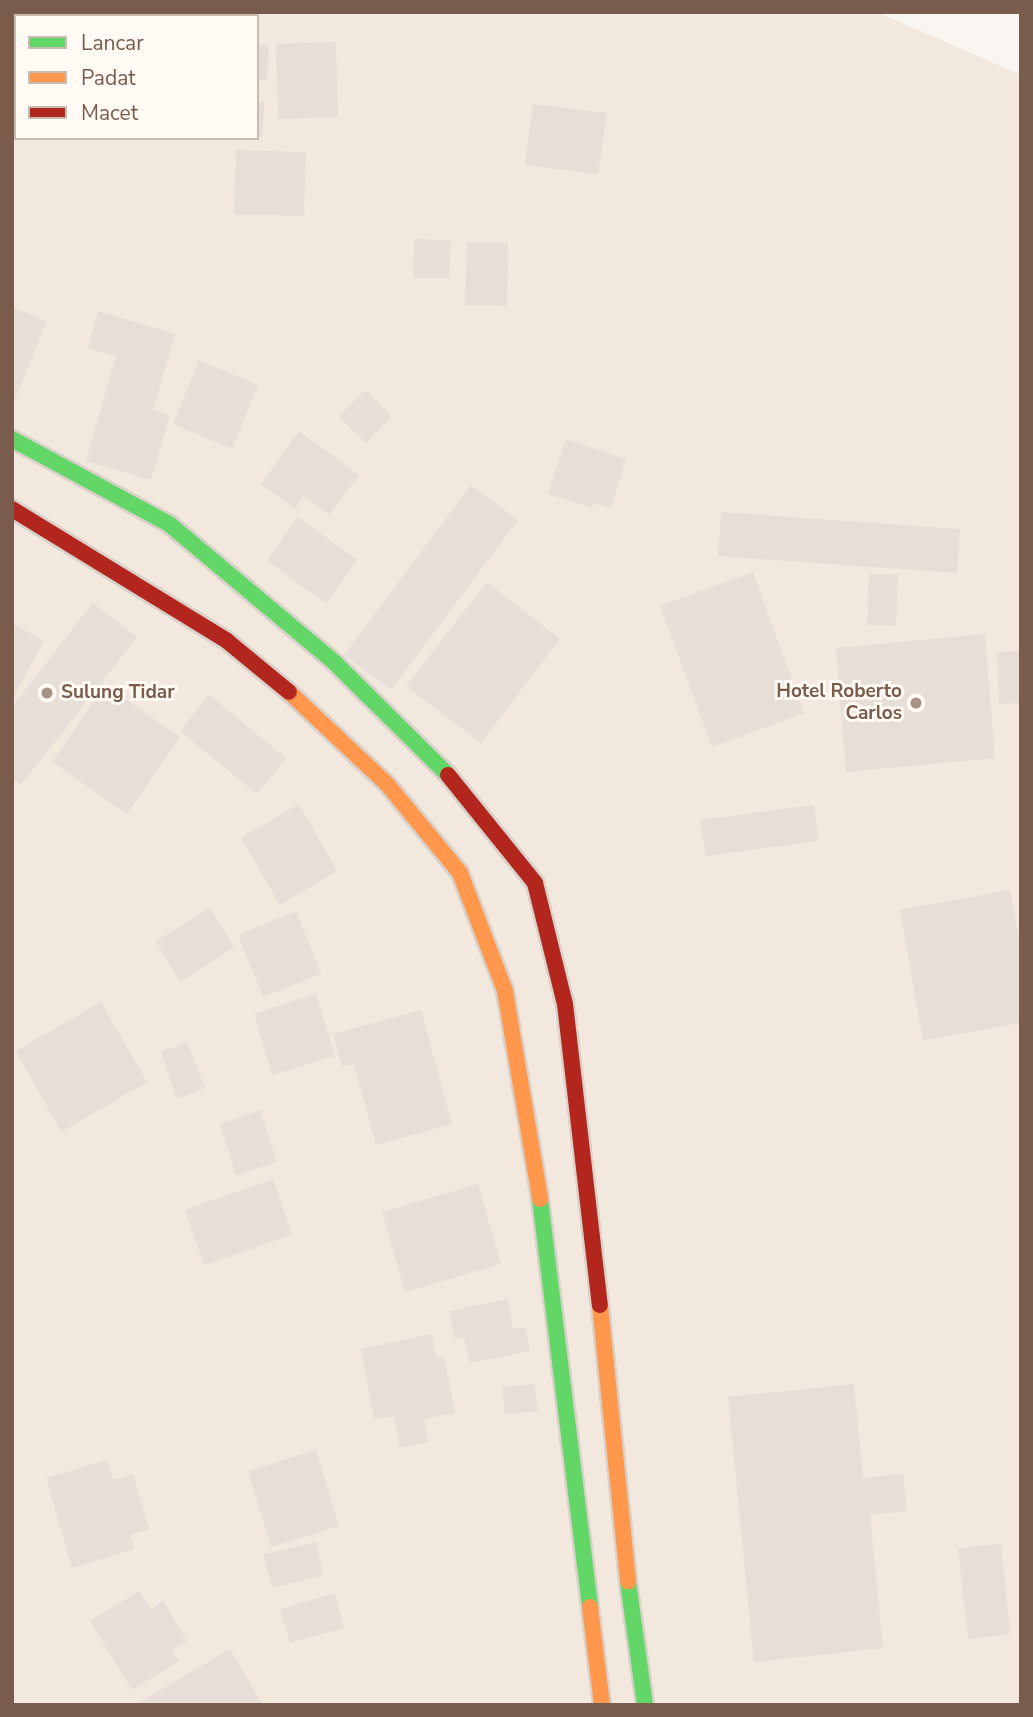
<!DOCTYPE html>
<html>
<head>
<meta charset="utf-8">
<style>
	body { margin:0 }
	#map { position:relative; width:1033px; height:1717px; overflow:hidden; background:#f9f5f0; font-family:"Nunito Sans",sans-serif }
	div>[style] { position:absolute }
	[style*='--x'] { left:calc(var(--x)*1px); top:calc(var(--y)*1px); width:calc(var(--w)*1px); rotate:calc(var(--a)*1deg) }
	.residential>* { inset:0; background:#f2e8de }
	.building>* { inset:0; background:#e6ded7 }
	.roads { filter:drop-shadow(2px 0 #d9d2cb) drop-shadow(-2px 0 #d9d2cb) drop-shadow(0 2px #d9d2cb) drop-shadow(0 -2px #d9d2cb) }
	.fast>* { height:16px; margin:-8px; padding:0 8px; transform-origin:8px; border-radius:8px; background:#63d668 }
	.slow>* { height:16px; margin:-8px; padding:0 8px; transform-origin:8px; border-radius:8px; background:#ff974d }
	.jam>* { height:16px; margin:-8px; padding:0 8px; transform-origin:8px; border-radius:8px; background:#b3261e }
	.dots>* { width:19px; height:19px; translate:-50% -50%; box-sizing:border-box; border:4px solid #fffaf3; border-radius:50% }
	span { translate:-50% -50%; white-space:nowrap; text-align:center; line-height:1.15; -webkit-text-stroke:6px #fffaf3; paint-order:stroke }
	.poi-label { font-size:19px; color:#7a5c4d; font-weight:700 }
	.right { translate:-100% -50%; text-align:right }
	.left { translate:0 -50%; text-align:left }
	.frame { position:absolute; inset:0; border:14px solid #7a5c4d; pointer-events:none }
	.legend { position:absolute; left:14px; top:14px; width:245px; height:126px; box-sizing:border-box; background:#fffaf3; border:2px solid #cabbb1; margin:0; padding:9px 12px; list-style:none; font-size:21px; color:#7a5c4d }
	.legend li { display:flex; align-items:center; gap:14px; height:35px }
	.legend b { width:35px; border:2px solid #cabbb1 }
</style>
</head>
<body>
<div id="map">
	<div class="residential">
		<div style="clip-path:polygon(evenodd,12px 12px,877px 12px,1021px 75px,1021px 1705px,12px 1705px,12px 12px,16px 16px,257px 16px,257px 138px,16px 138px,16px 16px)"></div>
	</div>
	<div class="building">
		<div style="clip-path:polygon(207px 12px,239px 12px,239px 15px,207px 15px)"></div>
		<div style="clip-path:polygon(336px 42px,338px 117px,278px 119px,276px 44px)"></div>
		<div style="clip-path:polygon(257px 44px,269px 45px,267px 81px,257px 80px)"></div>
		<div style="clip-path:polygon(257px 101px,265px 101px,262px 137px,257px 136px)"></div>
		<div style="clip-path:polygon(533px 104px,607px 113px,598px 174px,525px 165px)"></div>
		<div style="clip-path:polygon(236px 150px,306px 152px,304px 216px,234px 214px)"></div>
		<div style="clip-path:polygon(414px 239px,451px 240px,449px 278px,413px 278px)"></div>
		<div style="clip-path:polygon(467px 242px,508px 243px,507px 306px,465px 305px)"></div>
		<div style="clip-path:polygon(12px 307px,47px 321px,15px 399px,12px 397px)"></div>
		<div style="clip-path:polygon(98px 311px,175px 334px,153px 410px,170px 415px,151px 480px,86px 461px,116px 356px,88px 348px)"></div>
		<div style="clip-path:polygon(199px 360px,258px 385px,232px 449px,173px 424px)"></div>
		<div style="clip-path:polygon(365px 390px,392px 417px,366px 443px,339px 417px)"></div>
		<div style="clip-path:polygon(299px 431px,359px 475px,329px 515px,304px 496px,295px 509px,261px 484px)"></div>
		<div style="clip-path:polygon(566px 439px,626px 459px,611px 508px,594px 503px,592px 508px,548px 494px)"></div>
		<div style="clip-path:polygon(471px 485px,518px 520px,391px 690px,344px 655px)"></div>
		<div style="clip-path:polygon(721px 512px,960px 529px,957px 573px,718px 556px)"></div>
		<div style="clip-path:polygon(298px 517px,357px 560px,326px 603px,267px 561px)"></div>
		<div style="clip-path:polygon(753px 572px,804px 713px,712px 747px,660px 606px)"></div>
		<div style="clip-path:polygon(869px 574px,898px 574px,896px 626px,867px 625px)"></div>
		<div style="clip-path:polygon(487px 582px,560px 639px,481px 743px,406px 686px)"></div>
		<div style="clip-path:polygon(93px 603px,137px 637px,21px 785px,12px 778px,12px 707px)"></div>
		<div style="clip-path:polygon(12px 623px,44px 641px,12px 699px)"></div>
		<div style="clip-path:polygon(985px 634px,995px 758px,846px 772px,836px 648px)"></div>
		<div style="clip-path:polygon(1021px 651px,1021px 703px,999px 704px,997px 652px)"></div>
		<div style="clip-path:polygon(105px 685px,180px 737px,127px 814px,52px 762px)"></div>
		<div style="clip-path:polygon(209px 695px,286px 758px,257px 794px,180px 731px)"></div>
		<div style="clip-path:polygon(299px 804px,337px 871px,280px 905px,241px 838px)"></div>
		<div style="clip-path:polygon(814px 805px,818px 841px,706px 856px,700px 820px)"></div>
		<div style="clip-path:polygon(1010px 890px,1021px 951px,1021px 1023px,923px 1040px,900px 910px)"></div>
		<div style="clip-path:polygon(210px 908px,234px 947px,180px 982px,156px 941px)"></div>
		<div style="clip-path:polygon(296px 911px,321px 974px,263px 997px,238px 935px)"></div>
		<div style="clip-path:polygon(316px 994px,335px 1056px,272px 1075px,254px 1014px)"></div>
		<div style="clip-path:polygon(101px 1002px,147px 1082px,61px 1132px,16px 1051px)"></div>
		<div style="clip-path:polygon(421px 1010px,452px 1124px,376px 1145px,354px 1064px,342px 1067px,333px 1034px)"></div>
		<div style="clip-path:polygon(187px 1042px,205px 1088px,177px 1099px,161px 1052px)"></div>
		<div style="clip-path:polygon(260px 1110px,277px 1162px,236px 1175px,220px 1124px)"></div>
		<div style="clip-path:polygon(273px 1179px,292px 1235px,204px 1265px,185px 1210px)"></div>
		<div style="clip-path:polygon(478px 1184px,501px 1264px,405px 1292px,382px 1212px)"></div>
		<div style="clip-path:polygon(508px 1299px,513px 1329px,525px 1327px,530px 1351px,470px 1363px,464px 1337px,455px 1340px,449px 1311px)"></div>
		<div style="clip-path:polygon(432px 1334px,436px 1358px,444px 1356px,455px 1413px,424px 1419px,428px 1442px,400px 1447px,394px 1416px,374px 1419px,361px 1349px)"></div>
		<div style="clip-path:polygon(534px 1384px,538px 1411px,505px 1414px,502px 1387px)"></div>
		<div style="clip-path:polygon(854px 1384px,863px 1478px,903px 1474px,907px 1511px,870px 1515px,883px 1648px,754px 1662px,728px 1397px)"></div>
		<div style="clip-path:polygon(316px 1450px,339px 1526px,271px 1547px,248px 1471px)"></div>
		<div style="clip-path:polygon(107px 1460px,113px 1480px,133px 1474px,149px 1529px,130px 1535px,134px 1549px,72px 1568px,46px 1478px)"></div>
		<div style="clip-path:polygon(316px 1542px,323px 1575px,272px 1588px,263px 1555px)"></div>
		<div style="clip-path:polygon(1001px 1543px,1010px 1634px,968px 1639px,958px 1549px)"></div>
		<div style="clip-path:polygon(139px 1591px,151px 1609px,163px 1601px,187px 1641px,172px 1650px,179px 1661px,132px 1690px,90px 1621px)"></div>
		<div style="clip-path:polygon(335px 1593px,344px 1628px,290px 1643px,280px 1609px)"></div>
		<div style="clip-path:polygon(230px 1649px,262px 1703px,142px 1705px,140px 1702px)"></div>
	</div>
	<div class="roads">
		<div class="fast">
			<div style="--x:12;--y:439;--w:179;--a:28.4"></div>
			<div style="--x:169;--y:524;--w:217;--a:39.9"></div>
			<div style="--x:335;--y:663;--w:159;--a:44.7"></div>
			<div style="--x:540;--y:1199;--w:411;--a:83"></div>
			<div style="--x:628;--y:1582;--w:124;--a:82.1"></div>
		</div>
		<div class="slow">
			<div style="--x:289;--y:692;--w:134;--a:43.2"></div>
			<div style="--x:387;--y:784;--w:115;--a:50.6"></div>
			<div style="--x:460;--y:873;--w:126;--a:69.1"></div>
			<div style="--x:505;--y:991;--w:211;--a:80.4"></div>
			<div style="--x:600;--y:1305;--w:278;--a:84.2"></div>
			<div style="--x:590;--y:1607;--w:99;--a:83"></div>
		</div>
		<div class="jam">
			<div style="--x:12;--y:509;--w:252;--a:31.5"></div>
			<div style="--x:227;--y:641;--w:80;--a:39.4"></div>
			<div style="--x:448;--y:775;--w:139;--a:51.1"></div>
			<div style="--x:535;--y:883;--w:125;--a:76.1"></div>
			<div style="--x:565;--y:1004;--w:303;--a:83.4"></div>
		</div>
	</div>
	<div class="dots">
		<div style="left:47px;top:693px;background:#a69286"></div>
		<div style="left:916px;top:703px;background:#a69286"></div>
	</div>
	<div class="poi-label">
		<span class="right" style="left:902px;top:703px">Hotel Roberto<br>Carlos</span>
		<span class="left" style="left:61px;top:693px">Sulung Tidar</span>
	</div>
	<div class="frame"></div>
	<ul class="legend">
	<li><b style="height:9px;background:#63d668"></b>Lancar</li>
	<li><b style="height:9px;background:#ff974d"></b>Padat</li>
	<li><b style="height:9px;background:#b3261e"></b>Macet</li>
	</ul>
</div>
</body>
</html>
